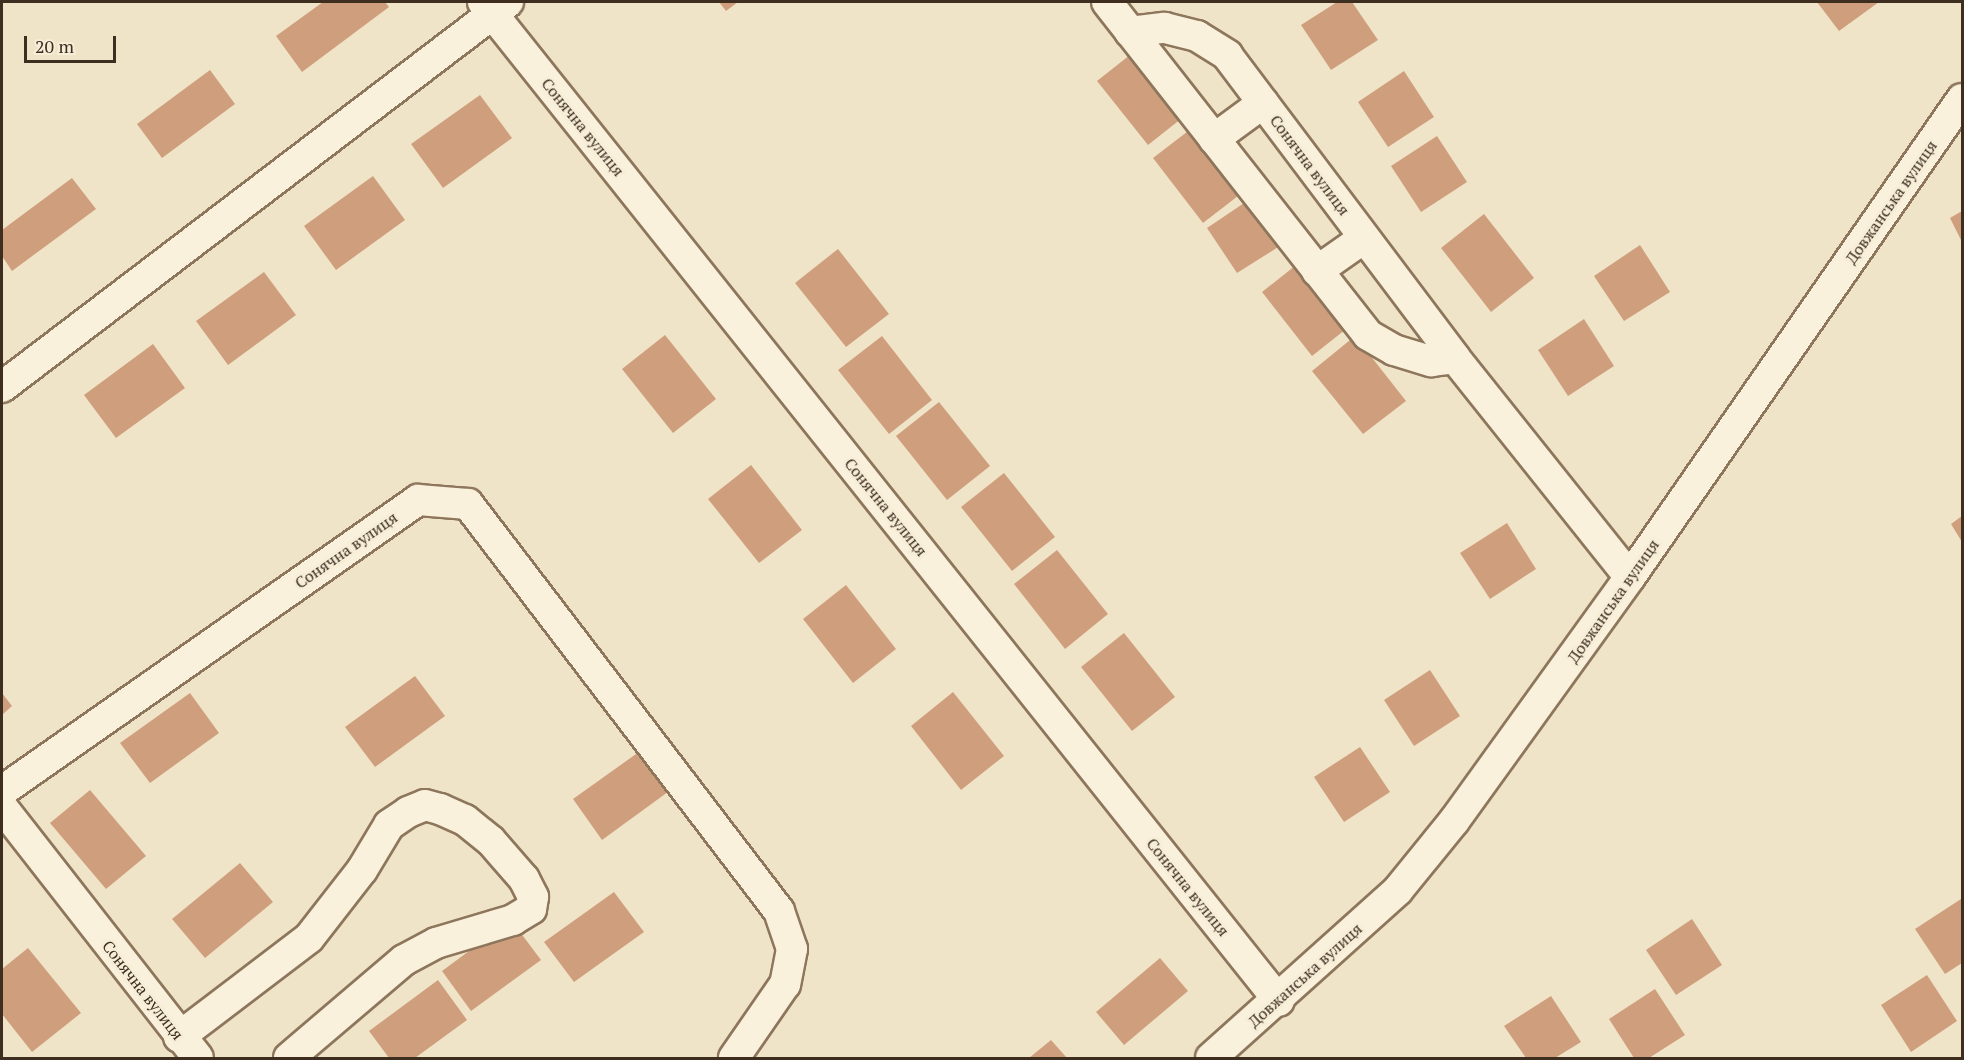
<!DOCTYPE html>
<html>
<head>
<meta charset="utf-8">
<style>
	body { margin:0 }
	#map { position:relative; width:1964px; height:1060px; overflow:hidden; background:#f0e4c8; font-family:"PT Serif",serif }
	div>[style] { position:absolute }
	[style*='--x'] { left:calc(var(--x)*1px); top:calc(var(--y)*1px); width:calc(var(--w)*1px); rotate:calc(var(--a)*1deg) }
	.building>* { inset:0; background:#cf9f7d }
	.roads { filter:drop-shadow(2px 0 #8d765c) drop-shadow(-2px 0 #8d765c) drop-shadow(0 2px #8d765c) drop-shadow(0 -2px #8d765c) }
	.minor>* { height:30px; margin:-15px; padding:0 15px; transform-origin:15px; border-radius:15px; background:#faf1dc }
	span { translate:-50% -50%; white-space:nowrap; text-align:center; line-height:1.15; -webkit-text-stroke:6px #f7eed8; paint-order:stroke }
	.street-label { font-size:16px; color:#3d2e20 }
	.frame { position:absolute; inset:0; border:3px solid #3d2e20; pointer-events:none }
	.scale { position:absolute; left:24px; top:36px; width:92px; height:27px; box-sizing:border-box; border:3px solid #3d2e20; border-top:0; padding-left:8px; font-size:18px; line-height:21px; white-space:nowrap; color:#3d2e20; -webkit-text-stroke:4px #f7eed8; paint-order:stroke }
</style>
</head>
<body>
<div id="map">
	<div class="building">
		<div style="clip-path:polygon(323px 2px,385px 2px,389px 7px,302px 72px,276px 36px)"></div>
		<div style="clip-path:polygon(719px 2px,738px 2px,726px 11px)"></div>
		<div style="clip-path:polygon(1337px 2px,1352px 2px,1378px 40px,1331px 70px,1301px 25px)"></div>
		<div style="clip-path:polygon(1817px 2px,1879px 2px,1839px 31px)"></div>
		<div style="clip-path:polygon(1140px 47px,1191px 111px,1148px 145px,1097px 81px)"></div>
		<div style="clip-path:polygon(210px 70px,235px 104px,162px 158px,137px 124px)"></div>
		<div style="clip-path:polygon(1404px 71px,1434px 117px,1388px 147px,1358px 102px)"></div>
		<div style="clip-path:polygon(480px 95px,512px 138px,443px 188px,411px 144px)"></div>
		<div style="clip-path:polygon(1196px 125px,1247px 189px,1203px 223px,1153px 158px)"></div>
		<div style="clip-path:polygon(1437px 136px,1467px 182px,1421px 212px,1391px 166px)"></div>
		<div style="clip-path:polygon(373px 176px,405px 220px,336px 270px,304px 226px)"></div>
		<div style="clip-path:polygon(72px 178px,96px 209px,12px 271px,2px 256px,2px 230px)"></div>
		<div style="clip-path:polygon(1253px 197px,1283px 244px,1237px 273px,1207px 228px)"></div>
		<div style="clip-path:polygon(1962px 211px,1962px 242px,1950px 218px)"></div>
		<div style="clip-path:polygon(1484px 214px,1534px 278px,1491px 312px,1441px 248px)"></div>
		<div style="clip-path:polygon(1640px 245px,1670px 292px,1624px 321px,1594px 276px)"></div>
		<div style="clip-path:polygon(838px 249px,889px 314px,846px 347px,795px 283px)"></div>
		<div style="clip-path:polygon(1305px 258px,1355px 322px,1312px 356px,1262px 292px)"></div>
		<div style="clip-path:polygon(264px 272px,296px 315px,228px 365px,196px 321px)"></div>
		<div style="clip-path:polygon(1584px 319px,1614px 366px,1568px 396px,1538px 350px)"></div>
		<div style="clip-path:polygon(665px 335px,716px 399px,673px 433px,622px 369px)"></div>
		<div style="clip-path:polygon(882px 336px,932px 400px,889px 434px,838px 370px)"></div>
		<div style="clip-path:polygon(1355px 336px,1406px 401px,1363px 434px,1312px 371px)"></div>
		<div style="clip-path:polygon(153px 344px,185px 388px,116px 438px,84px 395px)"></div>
		<div style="clip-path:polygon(939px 402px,990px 466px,947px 500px,896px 436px)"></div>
		<div style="clip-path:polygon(751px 465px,802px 530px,759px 563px,708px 499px)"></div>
		<div style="clip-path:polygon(1004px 473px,1055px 537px,1012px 571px,961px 507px)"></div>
		<div style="clip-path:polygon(1962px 516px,1962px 542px,1951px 524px)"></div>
		<div style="clip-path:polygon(1507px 523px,1536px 569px,1490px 599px,1460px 553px)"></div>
		<div style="clip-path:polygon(1057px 550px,1108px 614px,1065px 649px,1014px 584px)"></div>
		<div style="clip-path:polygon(846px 585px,896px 649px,853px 683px,803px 619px)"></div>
		<div style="clip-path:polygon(1124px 633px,1175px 697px,1132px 731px,1081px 667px)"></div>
		<div style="clip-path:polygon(1430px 670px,1460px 716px,1414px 746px,1384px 700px)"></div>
		<div style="clip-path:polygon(415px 676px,445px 716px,375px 767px,345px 727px)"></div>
		<div style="clip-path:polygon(953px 692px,1004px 756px,961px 790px,911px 726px)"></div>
		<div style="clip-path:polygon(2px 693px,12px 706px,2px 715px)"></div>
		<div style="clip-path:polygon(190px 693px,219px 733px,150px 783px,120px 743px)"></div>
		<div style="clip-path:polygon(1360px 747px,1390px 792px,1344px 822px,1314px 777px)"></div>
		<div style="clip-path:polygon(643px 749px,672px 789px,602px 840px,573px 799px)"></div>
		<div style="clip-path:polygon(90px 790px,146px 856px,106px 889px,50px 823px)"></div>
		<div style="clip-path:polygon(240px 863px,273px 902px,205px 958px,172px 919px)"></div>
		<div style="clip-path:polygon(614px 892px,644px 932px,574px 982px,544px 942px)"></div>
		<div style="clip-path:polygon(1961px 899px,1962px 963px,1945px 974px,1915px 929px)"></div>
		<div style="clip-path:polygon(1692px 919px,1722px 965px,1676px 995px,1646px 950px)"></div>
		<div style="clip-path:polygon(511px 920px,541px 960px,471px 1011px,442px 971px)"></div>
		<div style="clip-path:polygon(28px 948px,81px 1013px,32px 1052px,2px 1014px,2px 969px)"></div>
		<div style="clip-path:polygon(1160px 958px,1188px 991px,1124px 1045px,1096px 1012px)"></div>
		<div style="clip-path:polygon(1927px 975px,1957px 1021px,1911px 1052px,1881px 1005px)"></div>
		<div style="clip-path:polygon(438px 980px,467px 1020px,415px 1058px,389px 1058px,369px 1031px)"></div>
		<div style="clip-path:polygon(1655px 989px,1685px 1035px,1649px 1058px,1634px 1058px,1609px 1019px)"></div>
		<div style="clip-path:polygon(1551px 996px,1581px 1042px,1555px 1058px,1526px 1058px,1504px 1026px)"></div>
		<div style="clip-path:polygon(1051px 1040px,1067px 1058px,1029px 1058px)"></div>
	</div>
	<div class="roads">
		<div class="minor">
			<div style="--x:483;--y:2;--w:1277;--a:51.45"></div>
			<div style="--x:1107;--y:2;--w:423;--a:51.9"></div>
			<div style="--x:1368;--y:335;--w:30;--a:30"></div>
			<div style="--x:1394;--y:350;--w:39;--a:17"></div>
			<div style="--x:1431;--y:361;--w:24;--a:-7"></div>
			<div style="--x:1130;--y:32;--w:35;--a:-7"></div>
			<div style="--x:1165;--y:28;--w:33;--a:14"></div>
			<div style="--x:1197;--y:36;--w:36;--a:32"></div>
			<div style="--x:1227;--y:55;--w:379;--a:53"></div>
			<div style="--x:1455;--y:358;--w:280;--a:51.4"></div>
			<div style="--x:1214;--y:139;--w:61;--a:-36.3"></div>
			<div style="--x:1317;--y:271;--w:57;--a:-35.1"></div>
			<div style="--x:2;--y:387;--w:636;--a:-37.27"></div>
			<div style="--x:2;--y:791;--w:508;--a:-34.97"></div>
			<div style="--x:418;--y:500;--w:50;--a:4.6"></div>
			<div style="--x:468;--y:504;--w:512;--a:52.62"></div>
			<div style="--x:779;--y:911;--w:40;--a:71.1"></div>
			<div style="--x:792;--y:949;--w:36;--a:101"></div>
			<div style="--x:785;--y:984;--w:90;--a:124.6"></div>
			<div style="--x:2;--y:807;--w:318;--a:52"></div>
			<div style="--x:179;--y:1037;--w:163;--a:-37.3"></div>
			<div style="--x:309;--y:938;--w:86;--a:-52.1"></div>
			<div style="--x:362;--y:870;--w:52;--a:-59"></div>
			<div style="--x:389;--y:825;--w:23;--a:-34"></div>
			<div style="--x:408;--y:812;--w:18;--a:-22"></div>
			<div style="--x:425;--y:805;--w:16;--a:15"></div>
			<div style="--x:440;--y:809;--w:27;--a:24"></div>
			<div style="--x:465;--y:820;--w:33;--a:39"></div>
			<div style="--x:491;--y:841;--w:50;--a:49"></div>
			<div style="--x:524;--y:879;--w:20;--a:63"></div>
			<div style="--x:533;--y:897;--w:12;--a:99"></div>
			<div style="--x:531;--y:909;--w:21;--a:149"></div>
			<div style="--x:513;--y:920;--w:80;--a:163.4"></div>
			<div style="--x:436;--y:943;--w:36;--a:152"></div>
			<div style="--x:404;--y:960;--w:151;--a:139.6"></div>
			<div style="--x:1211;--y:1058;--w:251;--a:-41.9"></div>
			<div style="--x:1398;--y:890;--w:89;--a:-50.9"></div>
			<div style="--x:1454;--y:821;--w:301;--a:-54.2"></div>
			<div style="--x:1630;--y:577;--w:582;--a:-55.22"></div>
		</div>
	</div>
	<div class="street-label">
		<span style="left:583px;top:127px;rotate:51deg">Сонячна вулиця</span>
		<span style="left:1310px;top:165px;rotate:53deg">Сонячна вулиця</span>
		<span style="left:1891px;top:202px;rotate:-55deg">Довжанська вулиця</span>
		<span style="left:886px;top:507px;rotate:51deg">Сонячна вулиця</span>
		<span style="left:346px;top:550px;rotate:-35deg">Сонячна вулиця</span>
		<span style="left:1613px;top:601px;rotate:-55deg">Довжанська вулиця</span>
		<span style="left:1188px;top:887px;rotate:51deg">Сонячна вулиця</span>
		<span style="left:1305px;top:975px;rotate:-42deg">Довжанська вулиця</span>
		<span style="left:143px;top:990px;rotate:52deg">Сонячна вулиця</span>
	</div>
	<div class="frame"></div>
	<div class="scale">20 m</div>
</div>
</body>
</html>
